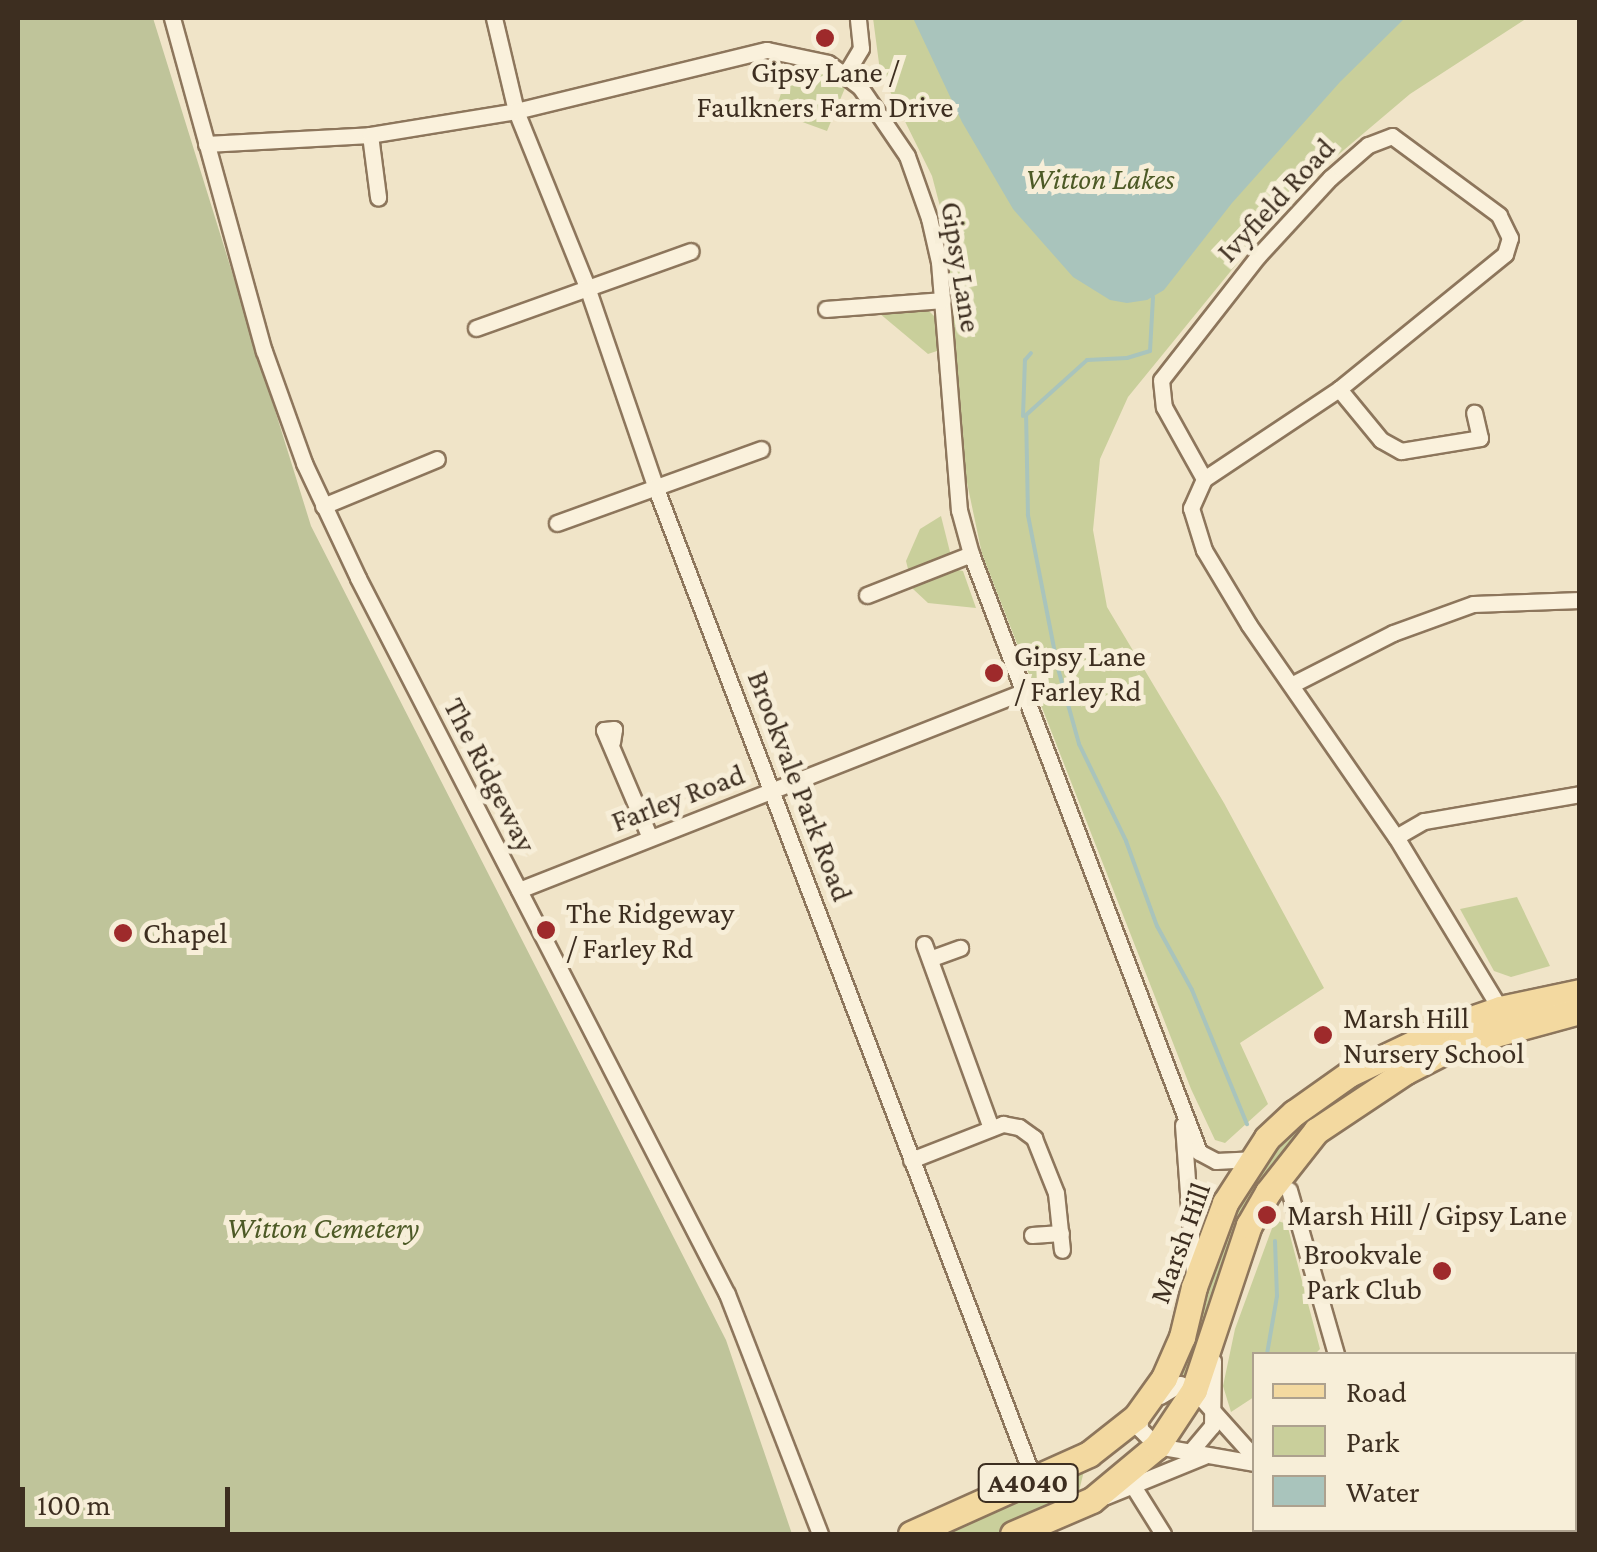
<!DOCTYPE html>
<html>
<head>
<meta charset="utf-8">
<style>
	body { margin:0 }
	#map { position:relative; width:1597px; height:1552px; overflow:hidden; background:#f0e4c8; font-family:"Crimson Pro",serif }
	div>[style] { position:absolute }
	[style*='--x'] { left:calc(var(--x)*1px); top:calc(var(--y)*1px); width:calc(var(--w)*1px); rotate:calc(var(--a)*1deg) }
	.green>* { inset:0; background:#c9cf9b }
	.cemetery>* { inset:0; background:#bfc49a }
	.water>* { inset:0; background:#a9c4bc }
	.stream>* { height:4px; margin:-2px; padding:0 2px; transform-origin:2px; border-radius:2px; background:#a9c4bc }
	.roads { filter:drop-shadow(2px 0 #8d765c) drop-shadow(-2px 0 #8d765c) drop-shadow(0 2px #8d765c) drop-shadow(0 -2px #8d765c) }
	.street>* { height:15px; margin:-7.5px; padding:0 7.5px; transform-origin:7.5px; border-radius:7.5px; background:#faf1dc }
	.primary>* { height:25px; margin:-12.5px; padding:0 12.5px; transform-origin:12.5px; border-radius:12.5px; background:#f3d9a0 }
	.dots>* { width:28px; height:28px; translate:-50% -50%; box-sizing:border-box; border:5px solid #f7eed8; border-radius:50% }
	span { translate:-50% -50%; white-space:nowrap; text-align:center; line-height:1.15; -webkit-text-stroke:10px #f7eed8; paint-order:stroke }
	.shield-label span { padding:2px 8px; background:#f7eed8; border:2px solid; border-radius:8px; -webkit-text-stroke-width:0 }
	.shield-label { font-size:28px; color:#3d2e20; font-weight:700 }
	.poi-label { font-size:30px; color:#3d2e20 }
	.left { translate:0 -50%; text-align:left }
	.right { translate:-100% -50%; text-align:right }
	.park-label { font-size:30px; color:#4d5a26; font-style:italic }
	.street-label { font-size:30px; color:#3d2e20 }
	.frame { position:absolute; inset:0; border:20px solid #3d2e20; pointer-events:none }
	.legend { position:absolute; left:1252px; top:1352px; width:325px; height:180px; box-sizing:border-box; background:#f7eed8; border:2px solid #ada18e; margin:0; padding:12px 18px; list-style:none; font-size:30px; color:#3d2e20 }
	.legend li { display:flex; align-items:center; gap:20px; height:50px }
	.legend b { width:50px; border:2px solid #ada18e }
	.scale { position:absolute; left:20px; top:1487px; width:210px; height:45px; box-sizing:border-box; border:5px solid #3d2e20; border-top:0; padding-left:12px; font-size:30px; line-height:35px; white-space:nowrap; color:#3d2e20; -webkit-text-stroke:8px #f7eed8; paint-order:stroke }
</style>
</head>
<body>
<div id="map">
	<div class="green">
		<div style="clip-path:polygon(873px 18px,1527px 18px,1410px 94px,1325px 166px,1270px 223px,1128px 397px,1100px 459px,1093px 530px,1107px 607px,1224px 803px,1324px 988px,1240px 1043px,1268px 1104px,1225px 1143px,1215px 1140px,1191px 1089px,982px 554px,966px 478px,947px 233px,932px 176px,880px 71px)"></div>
		<div style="clip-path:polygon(790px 65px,819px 71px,845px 88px,827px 131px,775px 112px)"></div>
		<div style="clip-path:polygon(917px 309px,928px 310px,937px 319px,937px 351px,928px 354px,879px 313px)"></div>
		<div style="clip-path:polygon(941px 516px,951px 556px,909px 573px,906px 561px,920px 529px)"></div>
		<div style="clip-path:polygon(953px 569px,963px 571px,976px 608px,928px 603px,912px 588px,911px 583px)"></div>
		<div style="clip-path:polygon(1517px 897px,1550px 966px,1511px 977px,1494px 971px,1460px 909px)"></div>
		<div style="clip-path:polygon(1297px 1125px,1301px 1130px,1282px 1162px,1193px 1380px,1175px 1374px,1239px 1196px,1265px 1154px)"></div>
		<div style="clip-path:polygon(1275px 1220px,1287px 1224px,1320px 1349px,1315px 1354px,1254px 1354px,1254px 1397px,1231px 1412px,1223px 1386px,1235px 1329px)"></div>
		<div style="clip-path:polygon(1085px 1467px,1077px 1499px,994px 1534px,939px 1534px)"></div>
	</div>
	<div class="cemetery">
		<div style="clip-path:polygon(18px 18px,153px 18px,311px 526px,726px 1340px,792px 1534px,27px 1534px,18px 1516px)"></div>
	</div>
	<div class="water">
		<div style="clip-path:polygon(913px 18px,912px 18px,1405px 18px,1340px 82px,1232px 203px,1164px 290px,1147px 300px,1127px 303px,1110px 300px,1073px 277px,1013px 209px,962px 122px)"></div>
	</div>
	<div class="stream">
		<div style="--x:1023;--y:416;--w:56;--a:-88"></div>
		<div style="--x:1025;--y:360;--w:9;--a:-49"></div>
		<div style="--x:1055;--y:653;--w:141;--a:-101.1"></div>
		<div style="--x:1028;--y:515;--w:100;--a:-91.1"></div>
		<div style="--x:1026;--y:415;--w:82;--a:-42"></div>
		<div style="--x:1087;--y:360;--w:40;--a:-2.9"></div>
		<div style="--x:1127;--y:358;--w:24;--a:-17"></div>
		<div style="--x:1150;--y:351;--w:54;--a:-86.8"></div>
		<div style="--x:1057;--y:665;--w:82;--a:74.4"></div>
		<div style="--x:1079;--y:744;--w:108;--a:64.1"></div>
		<div style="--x:1126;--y:841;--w:90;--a:70"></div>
		<div style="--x:1157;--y:926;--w:73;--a:61.3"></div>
		<div style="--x:1192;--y:990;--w:145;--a:67.7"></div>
		<div style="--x:1267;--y:1354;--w:59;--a:-80.2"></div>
		<div style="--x:1277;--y:1296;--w:55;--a:-92.1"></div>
	</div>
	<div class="roads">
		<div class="street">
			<div style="--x:172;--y:18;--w:345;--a:74.6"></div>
			<div style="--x:264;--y:351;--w:119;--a:70.3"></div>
			<div style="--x:304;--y:463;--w:127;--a:64.8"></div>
			<div style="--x:358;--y:578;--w:805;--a:62.74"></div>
			<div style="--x:727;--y:1294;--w:257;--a:68.8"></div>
			<div style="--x:494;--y:18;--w:96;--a:76.7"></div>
			<div style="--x:516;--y:111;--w:190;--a:68"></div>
			<div style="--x:587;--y:287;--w:210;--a:71.1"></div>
			<div style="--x:655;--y:486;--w:1064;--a:69.13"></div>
			<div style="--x:845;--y:75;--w:31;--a:-59"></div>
			<div style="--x:861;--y:48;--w:30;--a:-96"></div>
			<div style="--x:370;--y:135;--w:63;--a:82.6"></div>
			<div style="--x:206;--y:144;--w:164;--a:-3.1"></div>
			<div style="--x:370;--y:135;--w:148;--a:-9.3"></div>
			<div style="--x:516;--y:111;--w:258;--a:-13.7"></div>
			<div style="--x:767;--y:50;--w:62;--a:12"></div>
			<div style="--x:828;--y:63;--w:40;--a:37"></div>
			<div style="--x:860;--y:87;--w:83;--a:55.7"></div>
			<div style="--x:907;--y:156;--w:66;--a:70.5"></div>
			<div style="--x:929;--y:218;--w:45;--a:77.2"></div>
			<div style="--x:939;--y:262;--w:249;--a:85.4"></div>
			<div style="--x:959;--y:510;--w:46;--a:74.7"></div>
			<div style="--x:971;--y:554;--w:640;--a:69.13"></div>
			<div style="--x:1199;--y:1152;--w:19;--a:28"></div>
			<div style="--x:1216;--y:1161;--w:36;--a:-3"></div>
			<div style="--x:826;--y:309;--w:117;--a:-4.4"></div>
			<div style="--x:476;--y:328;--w:228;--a:-19.7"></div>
			<div style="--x:1339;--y:389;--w:66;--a:50.5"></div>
			<div style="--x:1381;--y:440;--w:23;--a:29"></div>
			<div style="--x:1401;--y:451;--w:80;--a:-9.3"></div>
			<div style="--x:1480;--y:438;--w:26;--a:-103"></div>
			<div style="--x:1204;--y:479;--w:162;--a:-33.7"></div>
			<div style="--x:1339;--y:389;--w:214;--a:-39.1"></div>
			<div style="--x:1505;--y:254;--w:17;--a:-73"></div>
			<div style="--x:1510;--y:238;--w:25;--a:-116"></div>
			<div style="--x:1499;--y:215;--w:133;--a:-143.6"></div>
			<div style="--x:1392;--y:136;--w:26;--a:159"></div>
			<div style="--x:1368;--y:145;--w:50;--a:139"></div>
			<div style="--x:1330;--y:178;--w:106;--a:132.7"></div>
			<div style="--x:1258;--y:256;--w:157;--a:128"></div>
			<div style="--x:1161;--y:380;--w:27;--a:84"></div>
			<div style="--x:1164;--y:407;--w:82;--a:60.9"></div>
			<div style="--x:1204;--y:479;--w:32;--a:114"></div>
			<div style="--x:1191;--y:508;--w:44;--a:72.8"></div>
			<div style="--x:1204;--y:550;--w:87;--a:59"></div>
			<div style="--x:1249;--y:625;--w:258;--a:55.3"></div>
			<div style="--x:1396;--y:837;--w:201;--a:58.8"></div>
			<div style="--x:323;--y:506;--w:123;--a:-22.4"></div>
			<div style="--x:557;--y:523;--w:217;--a:-19.9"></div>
			<div style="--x:867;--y:595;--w:112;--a:-21.5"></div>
			<div style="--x:1293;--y:684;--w:112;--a:-27"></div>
			<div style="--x:1393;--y:633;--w:85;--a:-19.9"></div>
			<div style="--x:1473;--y:604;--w:107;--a:-2.1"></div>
			<div style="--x:612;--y:742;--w:13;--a:-81"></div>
			<div style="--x:614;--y:729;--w:10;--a:174"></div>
			<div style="--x:604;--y:730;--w:117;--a:66.9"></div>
			<div style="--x:1396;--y:837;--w:32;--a:-30"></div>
			<div style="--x:1424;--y:821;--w:158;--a:-9.8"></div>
			<div style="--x:519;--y:890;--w:544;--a:-21.47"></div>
			<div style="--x:924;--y:944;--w:196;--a:70"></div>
			<div style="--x:932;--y:958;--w:30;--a:-20"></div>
			<div style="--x:1183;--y:1125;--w:151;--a:85.8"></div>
			<div style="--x:911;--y:1160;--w:99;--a:-21.4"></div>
			<div style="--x:1003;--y:1124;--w:16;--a:11"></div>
			<div style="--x:1019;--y:1127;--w:19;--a:36"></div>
			<div style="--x:1034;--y:1138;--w:59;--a:68.2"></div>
			<div style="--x:1056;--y:1193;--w:57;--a:84"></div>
			<div style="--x:1289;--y:1190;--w:171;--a:74"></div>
			<div style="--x:1032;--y:1235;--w:29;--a:-4"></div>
			<div style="--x:1160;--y:1396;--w:23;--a:-31"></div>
			<div style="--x:1180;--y:1384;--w:15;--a:23"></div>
			<div style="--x:1194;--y:1390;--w:90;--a:48.2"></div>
			<div style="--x:1139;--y:1414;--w:15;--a:86"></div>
			<div style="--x:1140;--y:1429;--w:24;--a:45"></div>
			<div style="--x:1157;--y:1446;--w:98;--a:9.9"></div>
			<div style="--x:1190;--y:1452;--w:34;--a:-50"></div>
			<div style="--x:1212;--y:1426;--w:65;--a:-89.1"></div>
			<div style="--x:1133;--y:1486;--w:57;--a:58"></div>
			<div style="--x:1106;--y:1496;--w:106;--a:-22.2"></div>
			<div style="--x:1370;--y:1530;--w:10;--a:24"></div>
		</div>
		<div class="primary">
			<div style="--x:911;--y:1534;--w:195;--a:-24.2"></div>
			<div style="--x:1089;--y:1454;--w:60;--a:-38.2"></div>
			<div style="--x:1136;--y:1417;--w:48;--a:-54.3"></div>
			<div style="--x:1164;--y:1378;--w:45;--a:-66.3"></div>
			<div style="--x:1182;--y:1337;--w:51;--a:-76.5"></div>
			<div style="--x:1194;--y:1287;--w:90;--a:-69.7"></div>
			<div style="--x:1225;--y:1203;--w:77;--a:-57.1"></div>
			<div style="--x:1267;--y:1138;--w:37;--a:-43"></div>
			<div style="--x:1294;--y:1113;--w:67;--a:-35.3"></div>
			<div style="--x:1349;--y:1074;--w:110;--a:-25.4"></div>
			<div style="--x:1448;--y:1027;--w:55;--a:-19.1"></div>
			<div style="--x:1500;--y:1009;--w:82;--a:-12"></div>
			<div style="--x:1013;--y:1534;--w:86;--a:-23.3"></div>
			<div style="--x:1092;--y:1500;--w:85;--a:-39.7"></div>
			<div style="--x:1157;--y:1446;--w:67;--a:-56.5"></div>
			<div style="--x:1194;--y:1390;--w:174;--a:-71.6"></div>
			<div style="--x:1249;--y:1225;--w:38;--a:-60"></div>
			<div style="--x:1268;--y:1192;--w:78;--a:-51.8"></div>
			<div style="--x:1316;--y:1131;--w:108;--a:-33.7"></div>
			<div style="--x:1406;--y:1071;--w:59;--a:-27"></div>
			<div style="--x:1459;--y:1044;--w:125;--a:-15.3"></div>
		</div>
	</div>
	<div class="dots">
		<div style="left:825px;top:38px;background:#9e2a2b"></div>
		<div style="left:994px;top:673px;background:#9e2a2b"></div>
		<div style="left:546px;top:930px;background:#9e2a2b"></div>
		<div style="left:123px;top:933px;background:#9e2a2b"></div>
		<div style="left:1323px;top:1035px;background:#9e2a2b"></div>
		<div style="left:1267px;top:1215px;background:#9e2a2b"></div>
		<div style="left:1442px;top:1271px;background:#9e2a2b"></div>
	</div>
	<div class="shield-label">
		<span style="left:1028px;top:1483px">A4040</span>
	</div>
	<div class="poi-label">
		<span style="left:825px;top:89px">Gipsy Lane /<br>Faulkners Farm Drive</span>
		<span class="left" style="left:1014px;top:673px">Gipsy Lane<br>/ Farley Rd</span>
		<span class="left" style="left:566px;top:930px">The Ridgeway<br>/ Farley Rd</span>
		<span class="left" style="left:143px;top:933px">Chapel</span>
		<span class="left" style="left:1343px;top:1035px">Marsh Hill<br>Nursery School</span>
		<span class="left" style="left:1287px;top:1215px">Marsh Hill / Gipsy Lane</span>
		<span class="right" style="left:1422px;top:1271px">Brookvale<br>Park Club</span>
	</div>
	<div class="park-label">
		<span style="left:1100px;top:179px">Witton Lakes</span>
		<span style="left:323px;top:1228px">Witton Cemetery</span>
	</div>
	<div class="street-label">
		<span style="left:1276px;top:200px;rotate:-47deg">Ivyfield Road</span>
		<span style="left:961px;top:267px;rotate:81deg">Gipsy Lane</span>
		<span style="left:490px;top:775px;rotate:63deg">The Ridgeway</span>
		<span style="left:800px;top:786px;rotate:69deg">Brookvale Park Road</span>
		<span style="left:678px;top:798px;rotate:-21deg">Farley Road</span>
		<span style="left:1180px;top:1243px;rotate:-70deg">Marsh Hill</span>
	</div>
	<div class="frame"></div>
	<ul class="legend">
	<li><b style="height:12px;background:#f3d9a0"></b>Road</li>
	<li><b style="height:28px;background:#c9cf9b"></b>Park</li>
	<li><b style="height:28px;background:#a9c4bc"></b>Water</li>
	</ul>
	<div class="scale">100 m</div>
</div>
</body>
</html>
